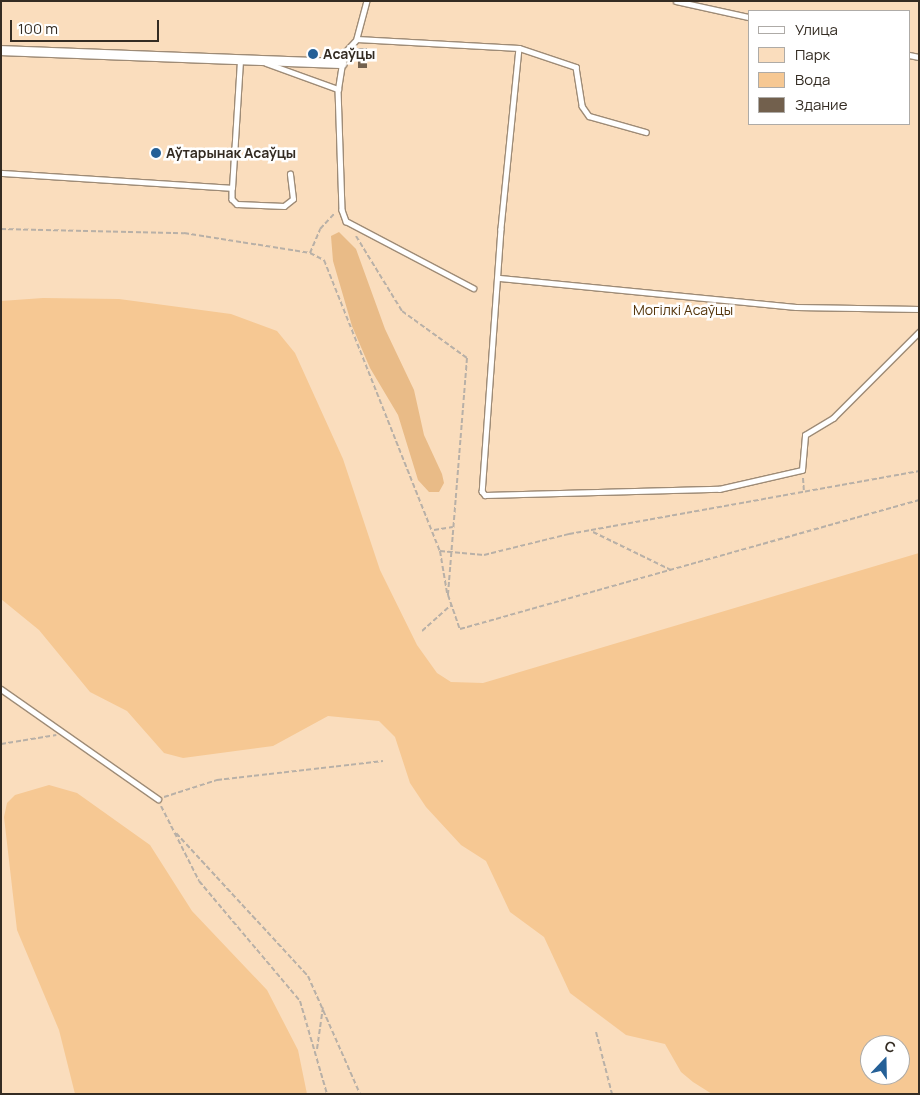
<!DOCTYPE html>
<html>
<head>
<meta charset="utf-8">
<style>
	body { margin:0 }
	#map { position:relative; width:920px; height:1095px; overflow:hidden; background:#fef6ed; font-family:Manrope,sans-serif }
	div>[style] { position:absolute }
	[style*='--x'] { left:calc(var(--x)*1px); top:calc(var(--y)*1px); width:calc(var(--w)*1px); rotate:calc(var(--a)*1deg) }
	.green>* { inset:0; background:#faddbd }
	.forest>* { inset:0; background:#e9bb87 }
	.water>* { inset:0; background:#f6c893 }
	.building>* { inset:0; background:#72604d }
	.path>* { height:2px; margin-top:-1px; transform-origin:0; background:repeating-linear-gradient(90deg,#b8b0a7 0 5px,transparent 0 7.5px) }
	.roads { filter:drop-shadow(1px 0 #9e8b76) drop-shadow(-1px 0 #9e8b76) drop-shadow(0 1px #9e8b76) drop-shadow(0 -1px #9e8b76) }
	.lane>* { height:4.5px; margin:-2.25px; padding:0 2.25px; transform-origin:2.25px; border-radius:2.25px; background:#fff }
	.street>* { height:9px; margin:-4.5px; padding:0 4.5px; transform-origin:4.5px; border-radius:4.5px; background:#fff }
	.dots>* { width:14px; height:14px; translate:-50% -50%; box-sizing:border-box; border:2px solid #fff; border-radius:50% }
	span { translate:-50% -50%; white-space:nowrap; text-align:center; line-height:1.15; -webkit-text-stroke:5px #fff; paint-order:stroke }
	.poi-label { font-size:14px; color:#342c23; font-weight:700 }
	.left { translate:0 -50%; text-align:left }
	.park-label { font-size:14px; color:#54350b }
	.frame { position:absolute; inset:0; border:2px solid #342c23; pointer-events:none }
	.legend { position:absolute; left:748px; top:10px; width:162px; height:115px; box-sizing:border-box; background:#fff; border:1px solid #aeaba7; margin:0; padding:6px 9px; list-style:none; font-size:15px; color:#342c23 }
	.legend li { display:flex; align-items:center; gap:10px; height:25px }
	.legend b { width:25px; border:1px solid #aeaba7 }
	.north { position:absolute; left:860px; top:1035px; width:50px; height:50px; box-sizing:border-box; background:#fff; border:1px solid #aeaba7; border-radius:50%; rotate:21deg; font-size:14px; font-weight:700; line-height:20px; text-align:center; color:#342c23 }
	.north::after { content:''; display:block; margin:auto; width:18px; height:22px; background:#256097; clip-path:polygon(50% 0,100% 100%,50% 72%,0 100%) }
	.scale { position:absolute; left:10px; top:20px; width:149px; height:22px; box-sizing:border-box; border:2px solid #342c23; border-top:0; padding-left:6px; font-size:15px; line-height:18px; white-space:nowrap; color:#342c23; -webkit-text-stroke:4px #fff; paint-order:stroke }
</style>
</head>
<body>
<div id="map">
	<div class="green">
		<div style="clip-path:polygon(evenodd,1px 1px,919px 1px,919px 1094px,1px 1094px,1px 1px,749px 11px,909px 11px,909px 124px,749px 124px,749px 11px,1px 1px,870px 1045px,900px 1045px,900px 1075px,870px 1075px,870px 1045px)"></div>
	</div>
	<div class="forest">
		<div style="clip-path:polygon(339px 232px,356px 249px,385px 329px,414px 390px,424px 435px,442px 474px,444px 483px,439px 492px,429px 492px,418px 480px,398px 415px,370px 368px,352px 326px,333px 261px,331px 236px)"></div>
	</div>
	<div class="water">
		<div style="clip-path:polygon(evenodd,43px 298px,119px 299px,231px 314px,277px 331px,295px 353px,343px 459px,380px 570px,417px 645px,437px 673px,451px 682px,483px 683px,919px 553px,919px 1094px,712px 1094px,693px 1082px,681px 1072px,665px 1044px,626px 1035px,570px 993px,544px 937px,510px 912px,486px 861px,461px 845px,426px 807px,410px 783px,395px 737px,379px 721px,328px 716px,273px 746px,183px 758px,164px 753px,127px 711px,90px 692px,39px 630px,1px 599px,1px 301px,43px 298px,870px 1045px,900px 1045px,900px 1075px,870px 1075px,870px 1045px)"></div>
		<div style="clip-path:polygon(49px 785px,77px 793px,150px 845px,192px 911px,267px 990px,298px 1050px,307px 1094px,75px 1094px,59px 1030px,17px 930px,4px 817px,7px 803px,15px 795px)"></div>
	</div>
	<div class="building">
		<div style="clip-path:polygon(358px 48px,367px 48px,367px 68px,358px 68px)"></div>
	</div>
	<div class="path">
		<div style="--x:1;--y:229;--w:183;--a:1.3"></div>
		<div style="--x:184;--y:233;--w:128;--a:9"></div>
		<div style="--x:310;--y:253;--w:16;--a:27"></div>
		<div style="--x:324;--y:260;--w:313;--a:68.3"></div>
		<div style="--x:440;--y:551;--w:44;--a:5.2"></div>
		<div style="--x:484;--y:555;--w:88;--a:-13.9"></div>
		<div style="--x:569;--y:534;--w:356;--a:-10.2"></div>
		<div style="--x:356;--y:236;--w:88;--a:58.5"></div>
		<div style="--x:402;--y:311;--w:80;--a:35.9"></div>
		<div style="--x:467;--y:358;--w:238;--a:94.6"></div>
		<div style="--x:448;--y:595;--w:36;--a:71"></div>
		<div style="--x:460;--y:629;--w:477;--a:-15.7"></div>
		<div style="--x:310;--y:253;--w:26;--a:-67"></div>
		<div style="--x:320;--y:229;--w:22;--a:-47"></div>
		<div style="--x:803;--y:478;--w:15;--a:86"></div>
		<div style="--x:434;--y:530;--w:19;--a:-9"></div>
		<div style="--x:593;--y:532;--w:87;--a:26"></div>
		<div style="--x:440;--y:551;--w:43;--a:80.5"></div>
		<div style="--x:422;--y:631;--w:39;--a:-42"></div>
		<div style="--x:1;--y:744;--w:56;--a:-9.3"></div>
		<div style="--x:164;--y:797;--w:56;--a:-17.8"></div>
		<div style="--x:217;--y:780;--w:167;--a:-6.5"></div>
		<div style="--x:161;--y:806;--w:84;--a:63.1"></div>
		<div style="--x:199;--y:881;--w:157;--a:49.9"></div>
		<div style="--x:300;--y:1001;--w:97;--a:73.8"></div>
		<div style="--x:176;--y:833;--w:195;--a:47.3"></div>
		<div style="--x:308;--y:976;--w:129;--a:66.2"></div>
		<div style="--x:596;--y:1032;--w:64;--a:75.5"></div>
		<div style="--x:317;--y:1049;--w:42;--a:-81.9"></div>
	</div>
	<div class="roads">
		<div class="lane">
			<div style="--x:367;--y:1;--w:39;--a:105"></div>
			<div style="--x:357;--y:39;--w:162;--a:3.2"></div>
			<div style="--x:519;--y:48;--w:182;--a:95.7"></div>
			<div style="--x:501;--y:229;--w:263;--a:94.1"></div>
			<div style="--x:482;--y:491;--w:5;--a:53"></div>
			<div style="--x:485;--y:495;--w:234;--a:-1.5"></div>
			<div style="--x:719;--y:489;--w:85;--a:-12.9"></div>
			<div style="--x:802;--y:470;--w:35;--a:-85"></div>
			<div style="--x:805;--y:435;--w:33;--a:-31"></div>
			<div style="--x:833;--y:418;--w:122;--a:-45"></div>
			<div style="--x:676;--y:1;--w:75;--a:12.4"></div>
			<div style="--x:519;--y:48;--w:60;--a:18.4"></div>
			<div style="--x:576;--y:67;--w:39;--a:81"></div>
			<div style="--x:582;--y:106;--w:12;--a:55"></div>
			<div style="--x:589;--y:116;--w:59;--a:15.7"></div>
			<div style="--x:909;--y:55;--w:10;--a:11"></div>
			<div style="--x:266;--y:63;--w:77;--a:19.9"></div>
			<div style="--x:338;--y:89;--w:36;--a:-81"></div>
			<div style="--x:344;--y:53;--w:19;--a:-47"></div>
			<div style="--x:338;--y:89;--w:121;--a:88.1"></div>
			<div style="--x:342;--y:210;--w:12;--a:70"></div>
			<div style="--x:346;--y:221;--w:144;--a:27.8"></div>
			<div style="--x:1;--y:173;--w:231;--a:3.7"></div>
			<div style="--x:232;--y:188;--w:128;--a:-86.4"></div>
			<div style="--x:232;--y:188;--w:11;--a:90"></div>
			<div style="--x:232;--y:199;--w:7;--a:45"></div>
			<div style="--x:237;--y:204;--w:47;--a:2.4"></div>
			<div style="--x:284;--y:206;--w:11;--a:-38"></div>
			<div style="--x:293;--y:199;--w:25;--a:-97"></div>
			<div style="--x:500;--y:278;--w:297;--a:5.6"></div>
			<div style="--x:796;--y:307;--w:123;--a:0.9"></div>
			<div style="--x:1;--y:689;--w:192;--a:35"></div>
		</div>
		<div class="street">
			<div style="--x:1;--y:50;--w:341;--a:2.2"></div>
		</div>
	</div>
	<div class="dots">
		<div style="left:313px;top:54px;background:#256097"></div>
		<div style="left:156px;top:153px;background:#256097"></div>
	</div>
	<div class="poi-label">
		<span class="left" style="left:323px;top:54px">Асаўцы</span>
		<span class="left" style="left:166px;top:153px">Аўтарынак Асаўцы</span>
	</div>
	<div class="park-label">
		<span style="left:683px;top:310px">Могілкі Асаўцы</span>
	</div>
	<div class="frame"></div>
	<ul class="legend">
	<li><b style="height:6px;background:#fff"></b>Улица</li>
	<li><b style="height:14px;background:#faddbd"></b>Парк</li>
	<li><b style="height:14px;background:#f6c893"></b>Вода</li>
	<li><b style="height:14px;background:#72604d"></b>Здание</li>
	</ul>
	<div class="north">С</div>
	<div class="scale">100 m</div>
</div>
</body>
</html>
